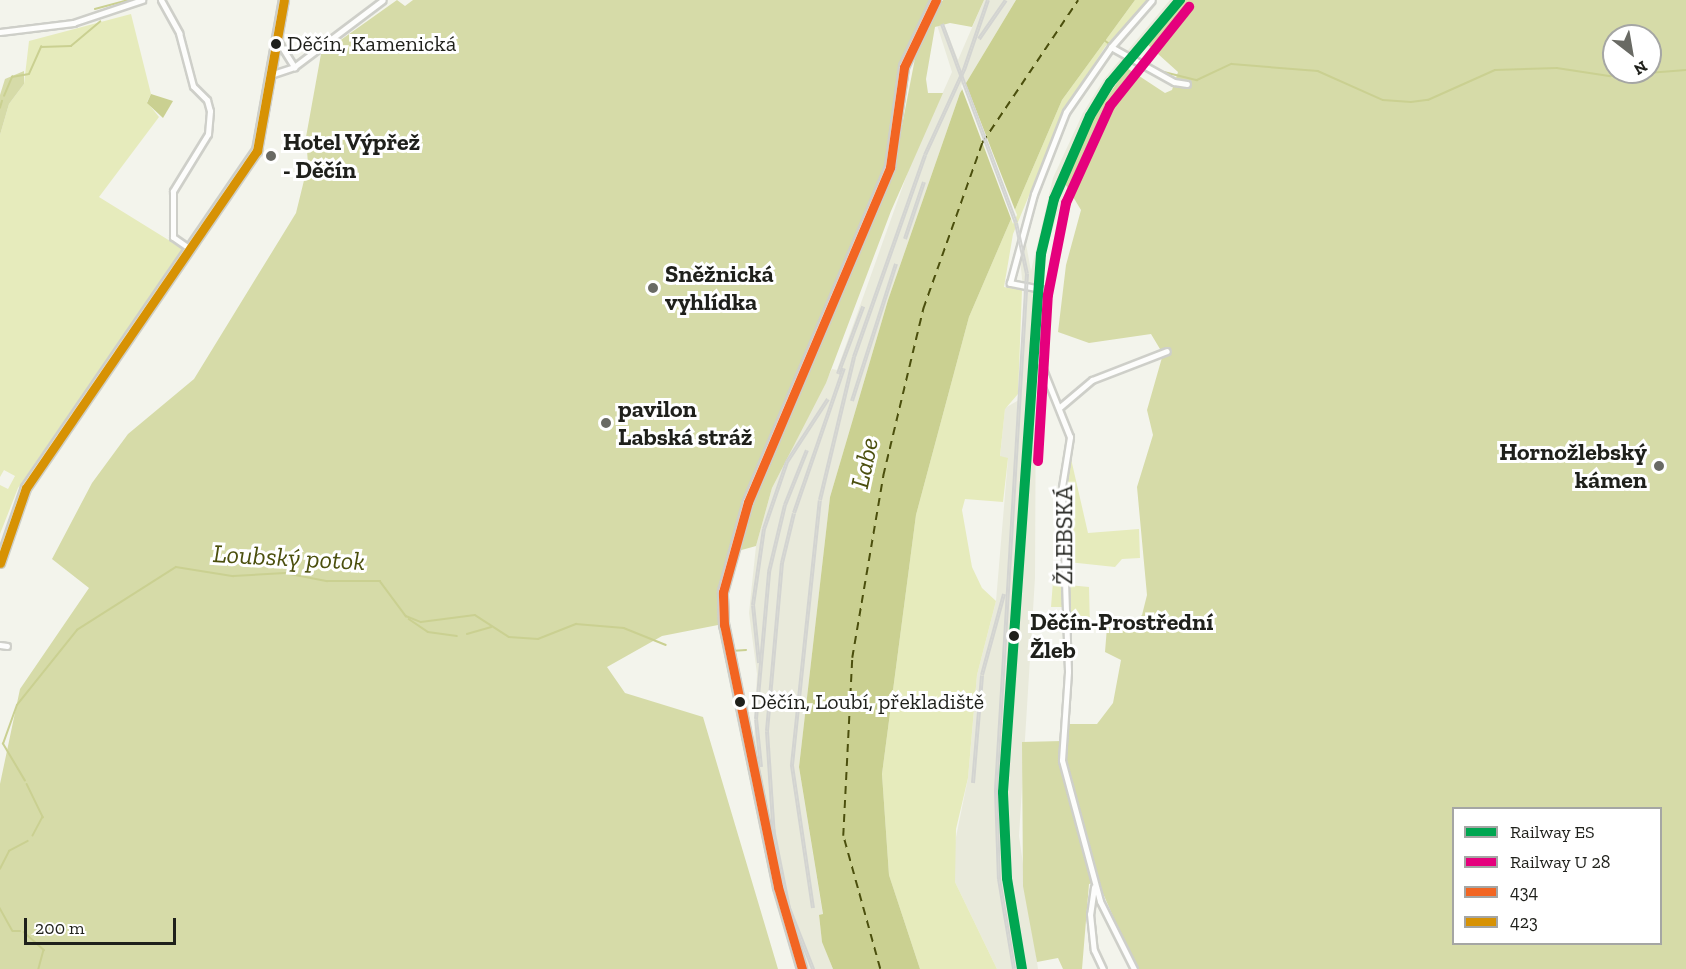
<!DOCTYPE html>
<html>
<head>
<meta charset="utf-8">
<style>
	body { margin:0 }
	#map { position:relative; width:1686px; height:969px; overflow:hidden; background:#f3f4ec; font-family:"Zilla Slab",serif }
	div>[style] { position:absolute }
	[style*='--x'] { left:calc(var(--x)*1px); top:calc(var(--y)*1px); width:calc(var(--w)*1px); rotate:calc(var(--a)*1deg) }
	.built>* { inset:0; background:#e9eadb }
	.green>* { inset:0; background:#e6ebbc }
	.forest>* { inset:0; background:#d6dba8 }
	.water>* { inset:0; background:#cad091 }
	.pier>* { inset:0; background:#f3f4ec }
	.stream>* { height:1.5px; margin:-0.75px; padding:0 0.75px; transform-origin:0.75px; border-radius:0.75px; background:#cad091 }
	.ferry>* { height:1.5px; margin-top:-0.75px; transform-origin:0; background:repeating-linear-gradient(90deg,#4b4f0d 0 8px,transparent 0 14px) }
	.roads { filter:drop-shadow(2px 0 #cecfc9) drop-shadow(-2px 0 #cecfc9) drop-shadow(0 2px #cecfc9) drop-shadow(0 -2px #cecfc9) }
	.minor>* { height:5px; margin:-2.5px; padding:0 2.5px; transform-origin:2.5px; border-radius:2.5px; background:#fdfdfc }
	.primary>* { height:8px; margin:-4px; padding:0 4px; transform-origin:4px; border-radius:4px; background:#fdfdfc }
	.rail>* { height:4px; margin-top:-2px; transform-origin:0; background:repeating-linear-gradient(90deg,#fff 0 4.5px,#d3d4d1 0 9px); box-sizing:border-box; border-block:2px solid #d3d4d1 }
	.bus-1>* { height:9px; margin:-4.5px; padding:0 4.5px; transform-origin:4.5px; border-radius:4.5px; background:#f26522 }
	.bus-2>* { height:9px; margin:-4.5px; padding:0 4.5px; transform-origin:4.5px; border-radius:4.5px; background:#d79204 }
	.rail-1>* { height:10px; margin:-5px; padding:0 5px; transform-origin:5px; border-radius:5px; background:#00a651 }
	.rail-2>* { height:10px; margin:-5px; padding:0 5px; transform-origin:5px; border-radius:5px; background:#e5007d }
	.dots>* { width:16px; height:16px; translate:-50% -50%; box-sizing:border-box; border:3px solid #fff; border-radius:50% }
	span { translate:-50% -50%; white-space:nowrap; text-align:center; line-height:1.15; -webkit-text-stroke:6px #fff; paint-order:stroke }
	.bus-label { font-size:22px; color:#1f201b }
	.left { translate:0 -50%; text-align:left }
	.poi-label { font-size:24px; color:#1f201b; font-weight:700 }
	.right { translate:-100% -50%; text-align:right }
	.street-label { font-size:24px; color:#1f201b }
	.stop-label { font-size:24px; color:#1f201b; font-weight:700 }
	.water-label { font-size:26px; color:#4b4f0d; font-style:italic }
	.legend { position:absolute; left:1452px; top:807px; width:210px; height:138px; box-sizing:border-box; background:#fff; border:2px solid #a5a6a4; margin:0; padding:8px 10px; list-style:none; font-size:18px; color:#1f201b }
	.legend li { display:flex; align-items:center; gap:12px; height:30px }
	.legend b { width:30px; border:2px solid #a5a6a4 }
	.north { position:absolute; left:1602px; top:24px; width:60px; height:60px; box-sizing:border-box; background:#fff; border:2px solid #a5a6a4; border-radius:50%; rotate:149deg; font-size:16px; font-weight:700; line-height:24px; text-align:center; color:#1f201b }
	.north::after { content:''; display:block; margin:auto; width:21px; height:27px; background:#696a64; clip-path:polygon(50% 0,100% 100%,50% 72%,0 100%) }
	.scale { position:absolute; left:24px; top:918px; width:152px; height:27px; box-sizing:border-box; border:3px solid #1f201b; border-top:0; padding-left:8px; font-size:18px; line-height:21px; white-space:nowrap; color:#1f201b; -webkit-text-stroke:4px #fff; paint-order:stroke }
</style>
</head>
<body>
<div id="map">
	<div class="built">
		<div style="clip-path:polygon(984px 0,1016px 0,960px 93px,888px 300px,830px 497px,799px 767px,823px 915px,819px 916px,822px 941px,833px 969px,808px 969px,786px 904px,754px 741px,757px 674px,749px 613px,756px 546px,772px 488px,832px 369px,837px 370px,910px 166px,952px 72px,937px 25px,944px 24px,958px 60px)"></div>
		<div style="clip-path:polygon(1170px 0,1185px 0,1114px 86px,1077px 151px,1045px 254px,1036px 374px,1035px 578px,1019px 836px,1038px 969px,997px 969px,955px 882px,955px 842px,968px 778px,977px 675px,996px 601px,1008px 459px,1000px 457px,1005px 408px,1019px 400px,1024px 297px,1019px 250px,1024px 233px,1031px 271px,1053px 178px,1083px 113px,1104px 79px)"></div>
	</div>
	<div class="green">
		<div style="clip-path:polygon(1135px 0,1149px 0,1105px 47px,1065px 109px,1013px 234px,1004px 287px,1022px 290px,1018px 394px,1005px 409px,1000px 456px,1008px 458px,1003px 502px,965px 499px,962px 510px,972px 567px,982px 588px,996px 601px,977px 675px,968px 778px,956px 829px,955px 882px,997px 969px,920px 969px,889px 875px,882px 774px,916px 515px,969px 317px,1062px 100px)"></div>
		<div style="clip-path:polygon(131px 14px,151px 94px,147px 102px,159px 117px,99px 197px,183px 249px,18px 488px,0 534px,0 485px,8px 489px,15px 476px,4px 470px,0 477px,0 135px,9px 104px,24px 84px,29px 41px)"></div>
		<div style="clip-path:polygon(1069px 450px,1088px 533px,1139px 529px,1140px 558px,1122px 559px,1115px 567px,1068px 562px,1068px 585px,1089px 587px,1090px 629px,1066px 630px,1064px 607px,1051px 607px,1053px 581px,1063px 581px,1062px 487px)"></div>
	</div>
	<div class="forest">
		<div style="clip-path:polygon(397px 0,405px 6px,413px 0,930px 0,900px 66px,886px 169px,746px 496px,721px 577px,718px 625px,662px 636px,607px 667px,625px 693px,703px 717px,778px 969px,0 969px,0 784px,20px 689px,89px 588px,52px 559px,92px 483px,128px 434px,194px 379px,296px 213px,308px 164px,306px 137px,321px 54px)"></div>
		<div style="clip-path:polygon(943px 0,984px 0,972px 27px,950px 23px,935px 27px,926px 79px,928px 93px,943px 93px,891px 211px,826px 383px,772px 488px,756px 546px,738px 551px,752px 501px,893px 172px,917px 48px,928px 19px)"></div>
		<div style="clip-path:polygon(evenodd,1185px 0,1686px 0,1686px 969px,1136px 969px,1098px 882px,1089px 884px,1082px 969px,1063px 969px,1058px 958px,1037px 962px,1023px 886px,1022px 742px,1062px 741px,1067px 724px,1097px 724px,1113px 703px,1121px 660px,1105px 652px,1107px 627px,1132px 625px,1142px 615px,1147px 595px,1137px 487px,1153px 435px,1147px 410px,1163px 354px,1151px 334px,1089px 343px,1058px 332px,1066px 265px,1081px 210px,1064px 182px,1093px 118px,1127px 68px,1165px 93px,1172px 90px,1178px 72px,1147px 44px,1185px 0,1614px 36px,1650px 36px,1650px 72px,1614px 72px,1614px 36px,1185px 0,1454px 808px,1660px 808px,1660px 944px,1454px 944px,1454px 808px)"></div>
		<div style="clip-path:polygon(24px 71px,24px 84px,9px 104px,0 135px,0 95px,5px 79px)"></div>
	</div>
	<div class="water">
		<div style="clip-path:polygon(1016px 0,1135px 0,1062px 100px,969px 317px,916px 515px,882px 774px,889px 875px,920px 969px,833px 969px,822px 942px,819px 915px,823px 914px,799px 767px,830px 497px,888px 300px,960px 93px)"></div>
		<div style="clip-path:polygon(151px 94px,173px 101px,163px 118px,147px 103px)"></div>
	</div>
	<div class="pier">
		<div style="clip-path:polygon(964px 79px,1017px 215px,1013px 224px,961px 86px)"></div>
	</div>
	<div class="stream">
		<div style="--x:95;--y:9;--w:34;--a:-15"></div>
		<div style="--x:1103;--y:39;--w:10;--a:37"></div>
		<div style="--x:1160;--y:71;--w:38;--a:14"></div>
		<div style="--x:1197;--y:80;--w:38;--a:-25"></div>
		<div style="--x:1232;--y:64;--w:86;--a:4.7"></div>
		<div style="--x:1318;--y:71;--w:71;--a:24"></div>
		<div style="--x:1383;--y:100;--w:28;--a:4"></div>
		<div style="--x:1411;--y:102;--w:17;--a:-7"></div>
		<div style="--x:1428;--y:100;--w:73;--a:-24.1"></div>
		<div style="--x:1495;--y:70;--w:62;--a:-1.8"></div>
		<div style="--x:1557;--y:68;--w:54;--a:8.6"></div>
		<div style="--x:1610;--y:76;--w:76;--a:-4.5"></div>
		<div style="--x:4;--y:96;--w:21;--a:-67"></div>
		<div style="--x:12;--y:77;--w:17;--a:-10"></div>
		<div style="--x:29;--y:74;--w:30;--a:-66"></div>
		<div style="--x:41;--y:47;--w:30;--a:-2"></div>
		<div style="--x:71;--y:46;--w:38;--a:-40"></div>
		<div style="--x:0;--y:108;--w:7;--a:-74"></div>
		<div style="--x:409;--y:619;--w:23;--a:34"></div>
		<div style="--x:428;--y:632;--w:29;--a:8"></div>
		<div style="--x:467;--y:634;--w:25;--a:-16"></div>
		<div style="--x:731;--y:651;--w:15;--a:-4"></div>
		<div style="--x:25;--y:781;--w:43;--a:-120.7"></div>
		<div style="--x:3;--y:744;--w:41;--a:-70.3"></div>
		<div style="--x:17;--y:705;--w:96;--a:-51.3"></div>
		<div style="--x:77;--y:630;--w:117;--a:-32.5"></div>
		<div style="--x:176;--y:567;--w:58;--a:9"></div>
		<div style="--x:233;--y:576;--w:52;--a:-3.3"></div>
		<div style="--x:285;--y:573;--w:43;--a:10.8"></div>
		<div style="--x:327;--y:581;--w:53;--a:0"></div>
		<div style="--x:380;--y:581;--w:44;--a:53.4"></div>
		<div style="--x:406;--y:616;--w:16;--a:22"></div>
		<div style="--x:421;--y:622;--w:54;--a:-7.4"></div>
		<div style="--x:475;--y:615;--w:40;--a:32.9"></div>
		<div style="--x:509;--y:637;--w:29;--a:4"></div>
		<div style="--x:538;--y:639;--w:41;--a:-21.5"></div>
		<div style="--x:576;--y:624;--w:48;--a:4.8"></div>
		<div style="--x:624;--y:628;--w:45;--a:22"></div>
		<div style="--x:27;--y:784;--w:37;--a:64"></div>
		<div style="--x:43;--y:817;--w:21;--a:118"></div>
		<div style="--x:0;--y:869;--w:20;--a:-63"></div>
		<div style="--x:9;--y:851;--w:21;--a:-28"></div>
		<div style="--x:0;--y:908;--w:26;--a:61"></div>
		<div style="--x:13;--y:931;--w:7;--a:0"></div>
		<div style="--x:24;--y:932;--w:27;--a:42"></div>
		<div style="--x:44;--y:950;--w:20;--a:105"></div>
	</div>
	<div class="ferry">
		<div style="--x:880;--y:969;--w:138;--a:-105.5"></div>
		<div style="--x:843;--y:836;--w:178;--a:-87.1"></div>
		<div style="--x:852;--y:658;--w:185;--a:-80.3"></div>
		<div style="--x:883;--y:476;--w:172;--a:-76.5"></div>
		<div style="--x:923;--y:309;--w:176;--a:-70.4"></div>
		<div style="--x:982;--y:143;--w:172;--a:-56.1"></div>
	</div>
	<div class="roads">
		<div class="minor">
			<div style="--x:161;--y:0;--w:38;--a:61"></div>
			<div style="--x:179;--y:33;--w:55;--a:75.2"></div>
			<div style="--x:193;--y:86;--w:20;--a:45"></div>
			<div style="--x:207;--y:100;--w:11;--a:75"></div>
			<div style="--x:210;--y:111;--w:23;--a:95"></div>
			<div style="--x:208;--y:134;--w:67;--a:121.6"></div>
			<div style="--x:173;--y:191;--w:46;--a:90"></div>
			<div style="--x:173;--y:237;--w:21;--a:35"></div>
			<div style="--x:0;--y:32;--w:74;--a:-7"></div>
			<div style="--x:73;--y:23;--w:73;--a:-18.4"></div>
			<div style="--x:278;--y:41;--w:31;--a:58"></div>
			<div style="--x:1111;--y:47;--w:72;--a:29.1"></div>
			<div style="--x:1174;--y:82;--w:13;--a:9"></div>
			<div style="--x:273;--y:74;--w:22;--a:-18"></div>
			<div style="--x:294;--y:67;--w:111;--a:-37"></div>
			<div style="--x:1060;--y:407;--w:42;--a:-40.2"></div>
			<div style="--x:1092;--y:380;--w:80;--a:-21.1"></div>
			<div style="--x:0;--y:645;--w:7;--a:8"></div>
			<div style="--x:1094;--y:887;--w:27;--a:98"></div>
			<div style="--x:1090;--y:914;--w:36;--a:84"></div>
			<div style="--x:1094;--y:950;--w:21;--a:65"></div>
			<div style="--x:1134;--y:969;--w:76;--a:-116.6"></div>
			<div style="--x:1100;--y:901;--w:146;--a:-105.1"></div>
			<div style="--x:1062;--y:760;--w:89;--a:-86.1"></div>
			<div style="--x:1068;--y:671;--w:184;--a:-91.9"></div>
			<div style="--x:1062;--y:487;--w:51;--a:-80.9"></div>
			<div style="--x:1070;--y:437;--w:92;--a:-111.8"></div>
			<div style="--x:1036;--y:352;--w:63;--a:-85.5"></div>
			<div style="--x:1041;--y:289;--w:32;--a:-169"></div>
			<div style="--x:1010;--y:283;--w:92;--a:-74.9"></div>
			<div style="--x:1034;--y:194;--w:88;--a:-68.7"></div>
			<div style="--x:1066;--y:112;--w:79;--a:-55.3"></div>
			<div style="--x:1111;--y:47;--w:62;--a:-48.9"></div>
		</div>
		<div class="primary">
			<div style="--x:0;--y:563;--w:79;--a:-70.9"></div>
			<div style="--x:26;--y:488;--w:409;--a:-55.6"></div>
			<div style="--x:257;--y:151;--w:153;--a:-79.9"></div>
			<div style="--x:802;--y:969;--w:85;--a:-106.3"></div>
			<div style="--x:778;--y:887;--w:268;--a:-101.6"></div>
			<div style="--x:724;--y:625;--w:33;--a:-92"></div>
			<div style="--x:723;--y:592;--w:93;--a:-74.5"></div>
			<div style="--x:748;--y:502;--w:364;--a:-67"></div>
			<div style="--x:890;--y:167;--w:101;--a:-82"></div>
			<div style="--x:904;--y:67;--w:74;--a:-64.5"></div>
		</div>
	</div>
	<div class="rail">
		<div style="--x:942;--y:24;--w:212;--a:69.6"></div>
		<div style="--x:1016;--y:223;--w:52;--a:77.8"></div>
		<div style="--x:1027;--y:274;--w:517;--a:93.44"></div>
		<div style="--x:996;--y:790;--w:89;--a:88.1"></div>
		<div style="--x:999;--y:879;--w:91;--a:80.5"></div>
		<div style="--x:979;--y:39;--w:47;--a:-55.3"></div>
		<div style="--x:905;--y:239;--w:60;--a:-71.6"></div>
		<div style="--x:838;--y:374;--w:72;--a:-69.5"></div>
		<div style="--x:852;--y:401;--w:144;--a:-72.2"></div>
		<div style="--x:759;--y:663;--w:58;--a:-95.9"></div>
		<div style="--x:753;--y:605;--w:77;--a:-81.8"></div>
		<div style="--x:764;--y:529;--w:71;--a:-71.1"></div>
		<div style="--x:787;--y:462;--w:75;--a:-56.9"></div>
		<div style="--x:761;--y:767;--w:48;--a:-95.9"></div>
		<div style="--x:756;--y:719;--w:148;--a:-84.9"></div>
		<div style="--x:769;--y:572;--w:69;--a:-76.6"></div>
		<div style="--x:785;--y:505;--w:59;--a:-68.2"></div>
		<div style="--x:973;--y:783;--w:108;--a:-85.2"></div>
		<div style="--x:982;--y:675;--w:84;--a:-74.8"></div>
		<div style="--x:773;--y:829;--w:81;--a:78.6"></div>
		<div style="--x:789;--y:908;--w:66;--a:68.5"></div>
		<div style="--x:774;--y:837;--w:106;--a:-93.8"></div>
		<div style="--x:767;--y:731;--w:169;--a:-84.9"></div>
		<div style="--x:782;--y:563;--w:51;--a:-76.5"></div>
		<div style="--x:794;--y:513;--w:153;--a:-71"></div>
		<div style="--x:813;--y:908;--w:145;--a:-98.4"></div>
		<div style="--x:792;--y:765;--w:266;--a:-84"></div>
		<div style="--x:820;--y:500;--w:147;--a:-76.6"></div>
		<div style="--x:854;--y:357;--w:214;--a:-70.6"></div>
		<div style="--x:925;--y:155;--w:94;--a:-65.4"></div>
		<div style="--x:964;--y:70;--w:74;--a:-71.1"></div>
	</div>
	<div class="bus-1">
		<div style="--x:802;--y:969;--w:85;--a:-106.3"></div>
		<div style="--x:778;--y:887;--w:268;--a:-101.6"></div>
		<div style="--x:724;--y:625;--w:33;--a:-92"></div>
		<div style="--x:723;--y:592;--w:93;--a:-74.5"></div>
		<div style="--x:748;--y:502;--w:364;--a:-67"></div>
		<div style="--x:890;--y:167;--w:101;--a:-82"></div>
		<div style="--x:904;--y:67;--w:74;--a:-64.5"></div>
	</div>
	<div class="bus-2">
		<div style="--x:0;--y:563;--w:79;--a:-70.9"></div>
		<div style="--x:26;--y:488;--w:409;--a:-55.6"></div>
		<div style="--x:257;--y:151;--w:153;--a:-79.9"></div>
	</div>
	<div class="rail-1">
		<div style="--x:1022;--y:969;--w:92;--a:-99.4"></div>
		<div style="--x:1007;--y:878;--w:86;--a:-92.7"></div>
		<div style="--x:1003;--y:792;--w:539;--a:-85.96"></div>
		<div style="--x:1041;--y:254;--w:57;--a:-76.7"></div>
		<div style="--x:1054;--y:199;--w:90;--a:-66.6"></div>
		<div style="--x:1090;--y:116;--w:39;--a:-59"></div>
		<div style="--x:1110;--y:83;--w:109;--a:-49.9"></div>
	</div>
	<div class="rail-2">
		<div style="--x:1038;--y:461;--w:166;--a:-86.6"></div>
		<div style="--x:1048;--y:295;--w:94;--a:-78.9"></div>
		<div style="--x:1066;--y:203;--w:107;--a:-65.6"></div>
		<div style="--x:1110;--y:106;--w:127;--a:-51.4"></div>
	</div>
	<div class="dots">
		<div style="left:276px;top:44px;background:#1f201b"></div>
		<div style="left:271px;top:156px;background:#696a64"></div>
		<div style="left:653px;top:288px;background:#696a64"></div>
		<div style="left:606px;top:423px;background:#696a64"></div>
		<div style="left:1659px;top:466px;background:#696a64"></div>
		<div style="left:1014px;top:636px;background:#1f201b"></div>
		<div style="left:740px;top:702px;background:#1f201b"></div>
	</div>
	<div class="bus-label">
		<span class="left" style="left:287px;top:44px">Děčín, Kamenická</span>
		<span class="left" style="left:751px;top:702px">Děčín, Loubí, překladiště</span>
	</div>
	<div class="poi-label">
		<span class="left" style="left:283px;top:156px">Hotel Výpřež<br>- Děčín</span>
		<span class="left" style="left:665px;top:288px">Sněžnická<br>vyhlídka</span>
		<span class="left" style="left:618px;top:423px">pavilon<br>Labská stráž</span>
		<span class="right" style="left:1647px;top:466px">Hornožlebský<br>kámen</span>
	</div>
	<div class="street-label">
		<span style="left:1064px;top:535px;rotate:-90deg">ŽLEBSKÁ</span>
	</div>
	<div class="stop-label">
		<span class="left" style="left:1030px;top:636px">Děčín-Prostřední<br>Žleb</span>
	</div>
	<div class="water-label">
		<span style="left:865px;top:463px;rotate:-78deg">Labe</span>
		<span style="left:289px;top:558px;rotate:3deg">Loubský potok</span>
	</div>
	<ul class="legend">
	<li><b style="height:8px;background:#00a651"></b>Railway ES</li>
	<li><b style="height:8px;background:#e5007d"></b>Railway U 28</li>
	<li><b style="height:8px;background:#f26522"></b>434</li>
	<li><b style="height:8px;background:#d79204"></b>423</li>
	</ul>
	<div class="north">N</div>
	<div class="scale">200 m</div>
</div>
</body>
</html>
